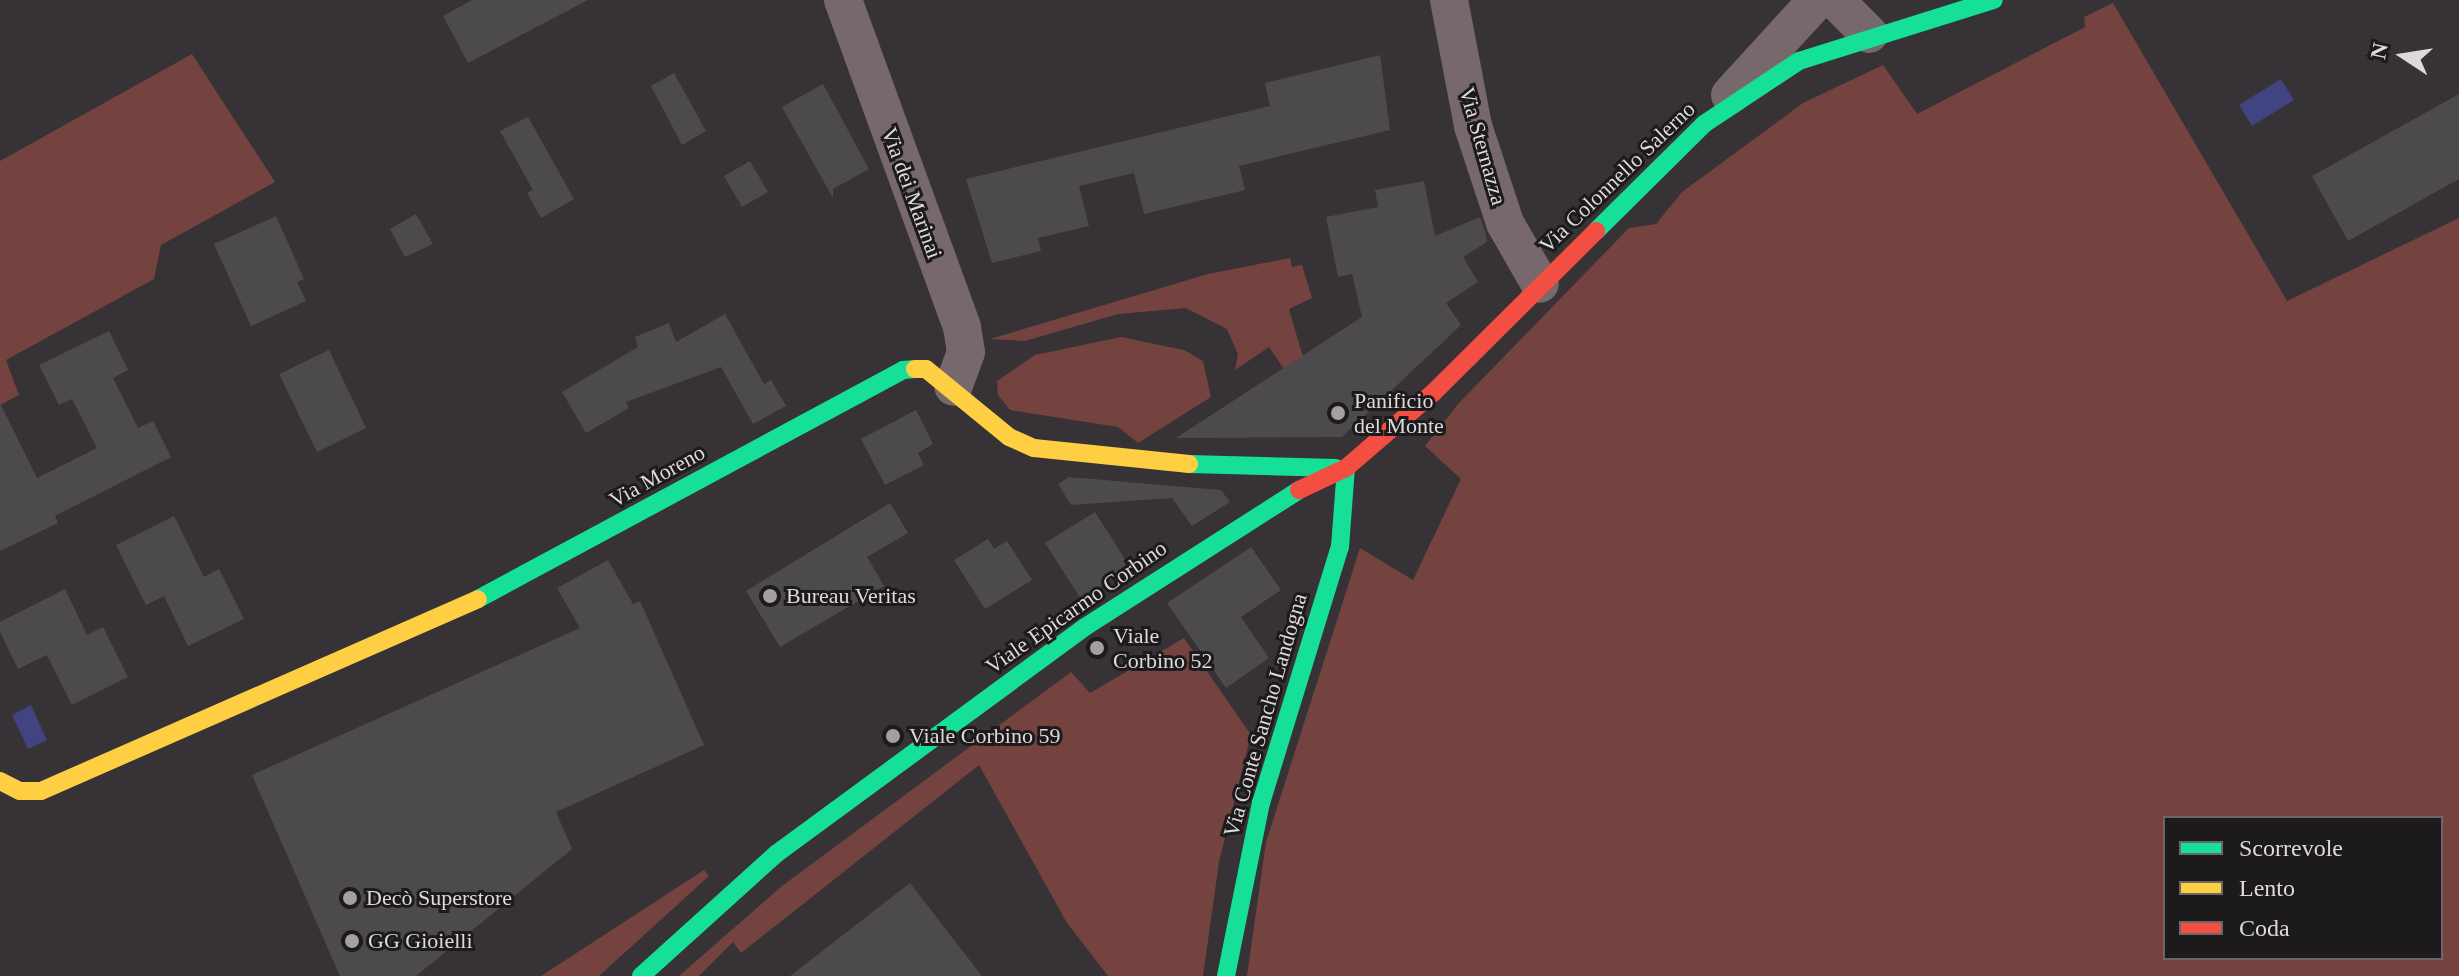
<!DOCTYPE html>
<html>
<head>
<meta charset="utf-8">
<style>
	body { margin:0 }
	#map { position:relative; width:2459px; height:976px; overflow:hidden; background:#363235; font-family:Georgia,serif }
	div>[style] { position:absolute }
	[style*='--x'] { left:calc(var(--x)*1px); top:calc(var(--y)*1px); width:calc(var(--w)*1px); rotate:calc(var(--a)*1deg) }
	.green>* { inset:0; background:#74433f }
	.water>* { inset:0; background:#424381 }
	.building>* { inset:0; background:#4d4a4e }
	.street>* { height:38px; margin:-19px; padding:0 19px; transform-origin:19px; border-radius:19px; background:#77686c }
	.fast>* { height:18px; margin:-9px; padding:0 9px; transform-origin:9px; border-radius:9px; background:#16e098 }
	.slow>* { height:18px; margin:-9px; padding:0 9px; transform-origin:9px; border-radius:9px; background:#ffcf43 }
	.jam>* { height:18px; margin:-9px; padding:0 9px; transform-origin:9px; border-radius:9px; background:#f24e42 }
	.dots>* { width:22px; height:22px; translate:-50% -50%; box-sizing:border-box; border:4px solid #1d1a1c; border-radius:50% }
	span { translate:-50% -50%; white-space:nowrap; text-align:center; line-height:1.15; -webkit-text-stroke:6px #1d1a1c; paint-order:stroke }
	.street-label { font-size:22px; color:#ddd9dc }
	.poi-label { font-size:22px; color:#ddd9dc }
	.left { translate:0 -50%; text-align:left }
	.legend { position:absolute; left:2163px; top:816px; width:280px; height:144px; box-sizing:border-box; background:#1d1a1c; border:2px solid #6a6669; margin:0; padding:10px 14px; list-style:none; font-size:24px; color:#ddd9dc }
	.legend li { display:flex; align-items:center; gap:16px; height:40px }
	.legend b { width:40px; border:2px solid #6a6669 }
	.north { position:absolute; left:2363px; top:16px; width:80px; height:80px; -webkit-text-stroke:6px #1d1a1c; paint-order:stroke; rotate:282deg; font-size:22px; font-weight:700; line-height:32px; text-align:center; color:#ddd9dc }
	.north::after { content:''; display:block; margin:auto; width:28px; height:36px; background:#ddd9dc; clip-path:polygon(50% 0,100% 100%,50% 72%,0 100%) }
</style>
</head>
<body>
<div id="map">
	<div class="green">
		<div style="clip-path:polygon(evenodd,2113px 3px,2287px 301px,2459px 218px,2459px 976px,1247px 976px,1266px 842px,1360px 548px,1413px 580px,1461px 479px,1425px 446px,1458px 404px,1629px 228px,1656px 224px,1682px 192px,1803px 103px,1883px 65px,1917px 114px,2085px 27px,2084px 17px,2113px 3px,2165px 818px,2441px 818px,2441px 958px,2165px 958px,2165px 818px)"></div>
		<div style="clip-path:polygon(192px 54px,275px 182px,161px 245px,154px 279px,6px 360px,19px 395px,0 405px,0 161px)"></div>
		<div style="clip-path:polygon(1290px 258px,1292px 267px,1302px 265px,1312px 298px,1289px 309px,1303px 357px,1284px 369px,1269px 347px,1235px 370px,1238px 354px,1227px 329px,1186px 308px,1118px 314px,1025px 341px,990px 339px,1208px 274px)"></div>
		<div style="clip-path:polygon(1121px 337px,1184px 350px,1203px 361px,1211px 397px,1138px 443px,1118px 427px,1010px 410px,998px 395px,997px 381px,1035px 355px)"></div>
		<div style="clip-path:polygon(1184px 638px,1251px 735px,1219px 862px,1203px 976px,1108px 976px,1067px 923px,979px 765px,741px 953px,733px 942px,699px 976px,679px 976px,782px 886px,1071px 672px,1090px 693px)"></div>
		<div style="clip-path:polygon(704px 870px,709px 876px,599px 976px,541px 976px)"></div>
	</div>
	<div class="water">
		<div style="clip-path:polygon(2281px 79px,2294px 100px,2252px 126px,2239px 105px)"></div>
		<div style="clip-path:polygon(31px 705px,47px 740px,28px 749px,12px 715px)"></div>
	</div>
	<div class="building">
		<div style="clip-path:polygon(472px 0,588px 0,468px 63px,443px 16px)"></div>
		<div style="clip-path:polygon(1380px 55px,1390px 130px,1239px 166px,1245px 190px,1144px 214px,1134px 173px,1079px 186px,1089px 226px,1038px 238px,1041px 251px,992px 263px,966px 179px,1270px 106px,1265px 83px)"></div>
		<div style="clip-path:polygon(674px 73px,706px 131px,682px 145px,651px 86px)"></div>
		<div style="clip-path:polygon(823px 84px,869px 169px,833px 189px,833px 198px,782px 107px)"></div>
		<div style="clip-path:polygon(2459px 94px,2459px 179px,2348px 241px,2312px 176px)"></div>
		<div style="clip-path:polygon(528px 117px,574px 199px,541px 218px,527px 193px,533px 190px,500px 131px)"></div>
		<div style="clip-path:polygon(750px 161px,768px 192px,742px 207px,724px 176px)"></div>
		<div style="clip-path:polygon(1424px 181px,1435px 236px,1480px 217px,1485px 231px,1487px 242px,1463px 257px,1478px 282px,1446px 303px,1461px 325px,1342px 437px,1176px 438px,1362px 317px,1352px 274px,1338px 277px,1326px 217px,1378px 207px,1375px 190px)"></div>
		<div style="clip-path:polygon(416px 214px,433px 244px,405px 257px,390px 229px)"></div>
		<div style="clip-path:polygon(276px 216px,304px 279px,297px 282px,306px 301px,251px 326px,214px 244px)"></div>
		<div style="clip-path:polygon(725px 314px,764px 384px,771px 380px,786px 406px,753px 424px,721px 367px,626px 402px,629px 408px,586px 433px,562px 392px,638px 347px,635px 337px,669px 323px,676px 342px)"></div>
		<div style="clip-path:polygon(109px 331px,128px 370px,113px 378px,138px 428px,153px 421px,171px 457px,55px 516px,58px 523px,0 551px,0 403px,37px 478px,97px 448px,72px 399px,59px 405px,39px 365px)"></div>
		<div style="clip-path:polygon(329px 350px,366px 428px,317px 452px,279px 374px)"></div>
		<div style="clip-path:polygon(916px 410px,933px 444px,918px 453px,924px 465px,885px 485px,861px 439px)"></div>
		<div style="clip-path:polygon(1069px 477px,1221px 490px,1230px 502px,1192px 526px,1172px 498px,1071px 505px,1058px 484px)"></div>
		<div style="clip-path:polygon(890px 503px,908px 533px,867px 557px,884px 586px,780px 647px,746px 591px)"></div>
		<div style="clip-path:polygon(1095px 512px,1130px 567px,1081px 599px,1045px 543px)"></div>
		<div style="clip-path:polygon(174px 516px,204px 577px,219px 569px,244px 619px,188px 646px,164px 596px,146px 605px,116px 545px)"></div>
		<div style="clip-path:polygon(988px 539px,994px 549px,1007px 541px,1032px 580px,985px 609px,954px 560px)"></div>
		<div style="clip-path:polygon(1251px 547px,1281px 590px,1241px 617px,1269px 658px,1226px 688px,1167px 603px)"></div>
		<div style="clip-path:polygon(608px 560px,633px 604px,640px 601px,704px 745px,556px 812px,572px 849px,416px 976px,340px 976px,252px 775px,580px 628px,557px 588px)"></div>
		<div style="clip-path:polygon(65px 589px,87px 635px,103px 627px,128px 677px,72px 705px,47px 655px,18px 669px,0 632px,0 622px)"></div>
		<div style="clip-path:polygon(910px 883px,982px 976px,790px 976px)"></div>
	</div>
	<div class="street">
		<div style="--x:843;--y:0;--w:348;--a:70"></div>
		<div style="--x:962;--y:327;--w:25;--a:81"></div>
		<div style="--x:966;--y:352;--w:37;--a:110"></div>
		<div style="--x:1449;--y:0;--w:128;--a:79.2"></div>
		<div style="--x:1473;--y:126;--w:102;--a:71.7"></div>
		<div style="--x:1505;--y:223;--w:70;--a:60.2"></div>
		<div style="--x:1835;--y:0;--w:48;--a:45"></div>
		<div style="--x:1730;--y:95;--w:129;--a:-47.5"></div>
	</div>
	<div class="fast">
		<div style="--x:1596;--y:231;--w:152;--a:-44.7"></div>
		<div style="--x:1704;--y:124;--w:114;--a:-33.6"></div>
		<div style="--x:1799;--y:61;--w:204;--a:-17.4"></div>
		<div style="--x:1189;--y:464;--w:147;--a:1.6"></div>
		<div style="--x:478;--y:599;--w:483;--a:-28.3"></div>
		<div style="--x:903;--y:370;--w:12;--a:-5"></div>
		<div style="--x:641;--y:976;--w:182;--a:-42.1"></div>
		<div style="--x:776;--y:854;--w:383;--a:-36.3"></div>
		<div style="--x:1085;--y:627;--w:254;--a:-32.6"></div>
		<div style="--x:1226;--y:976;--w:177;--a:-78.6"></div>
		<div style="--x:1261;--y:803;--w:268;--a:-72.9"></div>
		<div style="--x:1340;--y:547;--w:79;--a:-85.7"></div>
	</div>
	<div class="slow">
		<div style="--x:915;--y:369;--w:11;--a:0"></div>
		<div style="--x:926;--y:369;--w:107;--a:39.3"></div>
		<div style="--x:1009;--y:437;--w:27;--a:24"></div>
		<div style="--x:1034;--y:448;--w:156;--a:5.9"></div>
		<div style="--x:0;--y:781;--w:22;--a:27"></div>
		<div style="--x:20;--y:791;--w:21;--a:0"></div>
		<div style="--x:41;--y:791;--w:477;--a:-23.7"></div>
	</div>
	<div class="jam">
		<div style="--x:1299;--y:490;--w:52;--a:-25.1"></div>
		<div style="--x:1346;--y:468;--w:115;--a:-40.8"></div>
		<div style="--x:1433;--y:393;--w:230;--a:-44.8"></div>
	</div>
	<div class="dots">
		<div style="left:1338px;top:413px;background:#a39fa2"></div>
		<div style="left:770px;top:596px;background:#a39fa2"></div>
		<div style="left:1097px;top:648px;background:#a39fa2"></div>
		<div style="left:893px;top:736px;background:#a39fa2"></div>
		<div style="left:350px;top:898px;background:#a39fa2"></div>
		<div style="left:352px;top:941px;background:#a39fa2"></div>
	</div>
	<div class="street-label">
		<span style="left:1483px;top:146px;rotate:74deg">Via Sternazza</span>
		<span style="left:1617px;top:177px;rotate:-44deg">Via Colonnello Salerno</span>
		<span style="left:912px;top:193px;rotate:70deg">Via dei Marinai</span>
		<span style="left:657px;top:476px;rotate:-29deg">Via Moreno</span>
		<span style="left:1076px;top:607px;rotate:-35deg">Viale Epicarmo Corbino</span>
		<span style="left:1265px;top:715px;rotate:-74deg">Via Conte Sancho Landogna</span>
	</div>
	<div class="poi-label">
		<span class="left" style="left:1354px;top:413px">Panificio<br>del Monte</span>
		<span class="left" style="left:786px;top:596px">Bureau Veritas</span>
		<span class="left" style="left:1113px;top:648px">Viale<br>Corbino 52</span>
		<span class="left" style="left:909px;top:736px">Viale Corbino 59</span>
		<span class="left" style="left:366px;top:898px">Decò Superstore</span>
		<span class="left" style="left:368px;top:941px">GG Gioielli</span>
	</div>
	<ul class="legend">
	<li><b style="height:10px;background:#16e098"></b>Scorrevole</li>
	<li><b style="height:10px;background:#ffcf43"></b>Lento</li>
	<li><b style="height:10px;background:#f24e42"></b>Coda</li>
	</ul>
	<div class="north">N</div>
</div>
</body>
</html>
